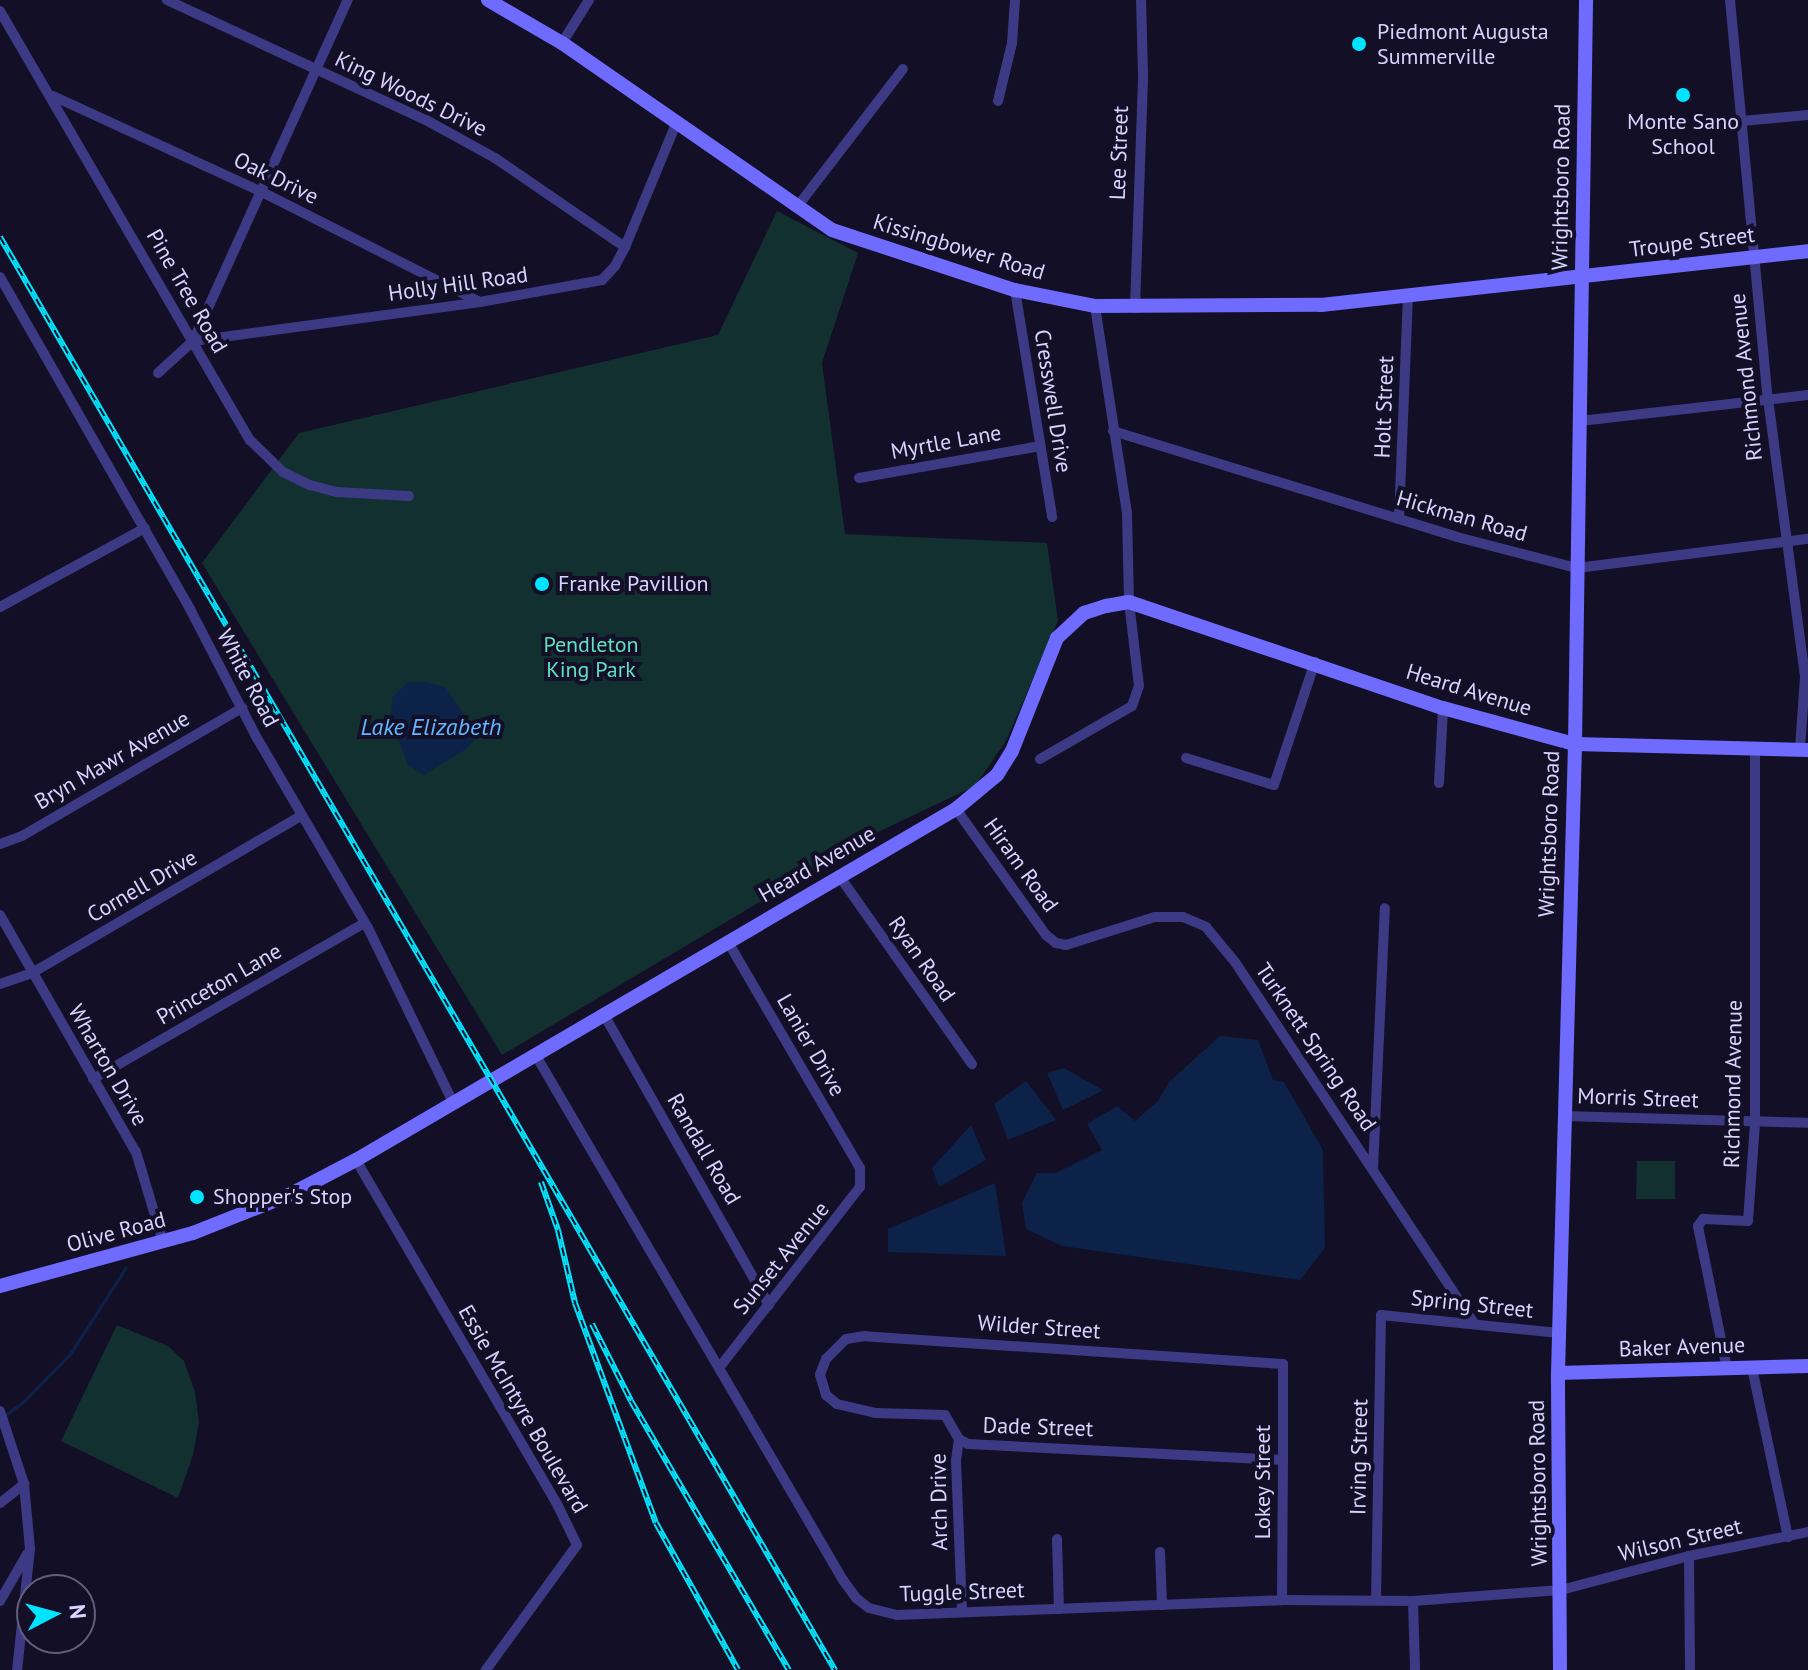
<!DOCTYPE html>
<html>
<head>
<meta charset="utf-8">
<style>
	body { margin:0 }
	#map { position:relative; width:1808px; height:1670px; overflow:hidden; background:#130f26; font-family:"PT Sans",sans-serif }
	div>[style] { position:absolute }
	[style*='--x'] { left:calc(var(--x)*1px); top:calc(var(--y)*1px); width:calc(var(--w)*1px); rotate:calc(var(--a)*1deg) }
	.green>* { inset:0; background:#12302f }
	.water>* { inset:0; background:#0c2248 }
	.stream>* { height:3px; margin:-1.5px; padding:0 1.5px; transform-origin:1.5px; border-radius:1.5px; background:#0c2248 }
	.street>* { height:10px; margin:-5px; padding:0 5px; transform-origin:5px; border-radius:5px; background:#3d3a85 }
	.secondary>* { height:14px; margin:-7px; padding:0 7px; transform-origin:7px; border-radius:7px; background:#6f6bff }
	.rail>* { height:6px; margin-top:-3px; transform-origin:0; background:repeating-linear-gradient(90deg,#130f26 0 9px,#00e5ff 0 18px); box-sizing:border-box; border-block:2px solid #00e5ff }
	.dots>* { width:22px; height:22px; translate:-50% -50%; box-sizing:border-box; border:4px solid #130f26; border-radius:50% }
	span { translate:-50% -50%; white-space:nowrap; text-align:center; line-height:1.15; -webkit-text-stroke:8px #130f26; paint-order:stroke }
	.poi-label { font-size:22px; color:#d9d4ff }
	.left { translate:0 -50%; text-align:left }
	.street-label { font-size:22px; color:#d9d4ff }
	.park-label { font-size:22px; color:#5fe0c0 }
	.water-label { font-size:24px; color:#62b6ff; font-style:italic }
	.north { position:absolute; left:16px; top:1574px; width:80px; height:80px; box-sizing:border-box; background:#130f26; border:2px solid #625e7d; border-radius:50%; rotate:84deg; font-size:22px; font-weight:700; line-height:32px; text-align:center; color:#d9d4ff }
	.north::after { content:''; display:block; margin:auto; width:28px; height:36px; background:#00e5ff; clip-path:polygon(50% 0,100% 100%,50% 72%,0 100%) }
</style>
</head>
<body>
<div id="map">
	<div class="green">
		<div style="clip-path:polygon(777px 211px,858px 253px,822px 363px,845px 534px,1047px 543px,1058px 621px,1006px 741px,975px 786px,876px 833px,502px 1055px,202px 563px,299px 433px,718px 335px)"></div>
		<div style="clip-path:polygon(1637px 1161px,1675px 1161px,1675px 1199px,1636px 1199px)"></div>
		<div style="clip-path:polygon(117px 1325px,168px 1346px,184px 1361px,195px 1392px,199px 1422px,193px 1455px,178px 1498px,61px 1441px)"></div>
	</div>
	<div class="water">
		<div style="clip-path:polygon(408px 682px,427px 682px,446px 688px,471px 725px,481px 717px,486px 724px,473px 729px,473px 741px,466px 749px,424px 775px,408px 765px,391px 719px,392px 698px)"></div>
		<div style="clip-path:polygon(1220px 1036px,1258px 1040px,1273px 1080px,1284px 1082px,1323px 1150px,1325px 1248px,1300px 1280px,1062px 1246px,1026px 1229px,1022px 1203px,1037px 1173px,1056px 1173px,1102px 1150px,1087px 1124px,1117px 1106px,1135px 1121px,1158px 1101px,1169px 1082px)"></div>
		<div style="clip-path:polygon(1064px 1068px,1103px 1090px,1063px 1110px,1047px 1073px)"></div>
		<div style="clip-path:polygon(1026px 1081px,1056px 1120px,1008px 1140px,994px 1104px)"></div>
		<div style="clip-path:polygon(971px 1125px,986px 1160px,939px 1187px,932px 1168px)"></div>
		<div style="clip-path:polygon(995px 1183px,1006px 1256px,888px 1252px,888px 1229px)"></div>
	</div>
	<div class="stream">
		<div style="--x:5;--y:1415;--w:24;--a:-36"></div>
		<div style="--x:24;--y:1401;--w:66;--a:-45.6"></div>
		<div style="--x:70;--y:1354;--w:103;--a:-57.2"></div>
	</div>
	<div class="street">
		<div style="--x:167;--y:0;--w:285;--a:24.9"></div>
		<div style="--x:426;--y:120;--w:79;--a:28.8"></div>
		<div style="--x:495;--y:158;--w:158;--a:34.4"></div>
		<div style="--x:1730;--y:0;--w:401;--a:84.6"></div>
		<div style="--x:1768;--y:399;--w:280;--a:82.4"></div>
		<div style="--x:1805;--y:677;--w:72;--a:94"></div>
		<div style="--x:0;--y:11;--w:497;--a:59.8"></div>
		<div style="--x:250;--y:440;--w:46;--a:44.1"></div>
		<div style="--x:283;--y:472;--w:30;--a:26"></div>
		<div style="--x:310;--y:485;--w:28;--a:15"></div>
		<div style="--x:337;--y:492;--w:72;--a:3.2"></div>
		<div style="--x:562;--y:43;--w:51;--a:-57.9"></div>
		<div style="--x:53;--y:96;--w:228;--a:24.7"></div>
		<div style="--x:260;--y:191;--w:244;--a:26.8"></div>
		<div style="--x:998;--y:101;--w:60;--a:-76.4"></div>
		<div style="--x:1012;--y:43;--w:43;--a:-86"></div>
		<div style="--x:1742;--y:121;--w:66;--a:-5.2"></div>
		<div style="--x:797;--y:207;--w:174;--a:-52.5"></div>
		<div style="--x:0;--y:277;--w:383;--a:60.2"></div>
		<div style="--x:190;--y:609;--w:145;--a:62.6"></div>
		<div style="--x:257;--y:738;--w:220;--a:59.7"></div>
		<div style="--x:368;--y:928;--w:194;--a:64"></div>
		<div style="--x:1015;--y:290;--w:230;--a:80.7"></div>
		<div style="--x:1135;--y:308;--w:234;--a:-88"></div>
		<div style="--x:1143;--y:74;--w:74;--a:-91.5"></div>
		<div style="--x:193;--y:341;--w:375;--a:-65.6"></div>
		<div style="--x:158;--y:373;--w:47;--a:-42.4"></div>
		<div style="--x:193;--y:341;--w:290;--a:-7.7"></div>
		<div style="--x:480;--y:302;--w:124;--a:-10.2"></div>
		<div style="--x:602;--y:280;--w:19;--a:-47"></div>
		<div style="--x:615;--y:266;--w:21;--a:-62"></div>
		<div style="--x:625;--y:247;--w:133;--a:-67.5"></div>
		<div style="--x:1580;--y:421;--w:229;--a:-6.5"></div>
		<div style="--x:1113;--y:431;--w:360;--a:17.1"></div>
		<div style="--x:1457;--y:537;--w:124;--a:14.5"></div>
		<div style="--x:1577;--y:568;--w:233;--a:-7.2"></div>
		<div style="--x:859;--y:478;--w:184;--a:-10"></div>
		<div style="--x:1399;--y:519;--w:222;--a:-87.7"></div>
		<div style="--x:0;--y:607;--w:165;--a:-28.6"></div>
		<div style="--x:1186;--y:758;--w:92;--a:17.1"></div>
		<div style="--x:1274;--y:785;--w:130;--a:-71.6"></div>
		<div style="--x:1040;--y:759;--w:106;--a:-29.9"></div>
		<div style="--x:1132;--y:706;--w:21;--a:-71"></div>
		<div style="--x:1139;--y:686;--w:85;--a:-96.8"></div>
		<div style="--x:1129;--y:602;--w:89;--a:-91.3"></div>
		<div style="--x:1127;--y:513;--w:209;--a:-98.8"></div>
		<div style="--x:1439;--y:783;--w:75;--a:-86.9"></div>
		<div style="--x:956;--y:809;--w:155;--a:54.5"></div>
		<div style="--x:1046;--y:935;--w:13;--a:39"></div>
		<div style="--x:1056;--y:943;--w:10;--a:11"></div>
		<div style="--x:1066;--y:945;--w:93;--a:-17.5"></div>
		<div style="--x:1155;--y:917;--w:28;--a:0"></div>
		<div style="--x:1183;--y:917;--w:25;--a:23"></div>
		<div style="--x:1206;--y:927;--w:45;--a:50.4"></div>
		<div style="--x:1235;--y:962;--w:434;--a:56.5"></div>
		<div style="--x:0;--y:844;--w:23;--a:-20"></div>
		<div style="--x:22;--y:836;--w:255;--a:-30.2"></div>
		<div style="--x:840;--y:877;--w:229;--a:54.8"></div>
		<div style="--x:0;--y:915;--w:273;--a:60.2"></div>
		<div style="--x:136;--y:1152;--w:94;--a:73.3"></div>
		<div style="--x:0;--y:984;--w:34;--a:-19"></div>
		<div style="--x:32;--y:973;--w:311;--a:-30.3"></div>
		<div style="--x:603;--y:1013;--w:336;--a:60.4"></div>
		<div style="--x:535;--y:1054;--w:610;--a:59.65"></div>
		<div style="--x:843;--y:1580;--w:22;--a:54"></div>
		<div style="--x:856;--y:1598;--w:16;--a:38"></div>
		<div style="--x:869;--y:1608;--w:29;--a:14"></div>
		<div style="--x:897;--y:1615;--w:385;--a:-2.2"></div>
		<div style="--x:1282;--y:1600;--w:131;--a:0.4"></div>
		<div style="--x:1413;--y:1601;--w:148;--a:-4.3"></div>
		<div style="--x:1561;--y:1590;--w:132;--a:-14.9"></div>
		<div style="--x:1689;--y:1556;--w:121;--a:-11.4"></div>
		<div style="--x:93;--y:1079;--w:313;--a:-29.9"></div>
		<div style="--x:1563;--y:1116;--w:245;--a:1.6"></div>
		<div style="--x:356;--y:1160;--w:401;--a:59.7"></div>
		<div style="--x:558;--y:1506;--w:43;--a:64"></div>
		<div style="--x:577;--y:1545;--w:155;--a:126.1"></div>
		<div style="--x:1373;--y:1169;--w:261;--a:-87.4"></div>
		<div style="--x:719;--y:1368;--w:229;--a:-52.1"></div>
		<div style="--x:860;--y:1187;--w:19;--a:-90"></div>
		<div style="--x:860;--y:1168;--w:262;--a:-120.3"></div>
		<div style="--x:1752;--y:1368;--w:173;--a:78"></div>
		<div style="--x:1727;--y:1369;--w:146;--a:-101.5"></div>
		<div style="--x:1698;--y:1226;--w:9;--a:-54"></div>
		<div style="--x:1703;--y:1219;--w:45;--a:2.5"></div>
		<div style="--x:1748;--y:1221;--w:98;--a:-85.9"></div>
		<div style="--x:1755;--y:1123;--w:375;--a:-90"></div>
		<div style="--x:0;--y:1411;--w:77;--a:71.8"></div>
		<div style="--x:24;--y:1484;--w:65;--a:84.7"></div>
		<div style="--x:30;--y:1549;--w:122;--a:96.1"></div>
		<div style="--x:959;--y:1439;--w:22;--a:98"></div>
		<div style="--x:956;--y:1461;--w:151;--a:87.7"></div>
		<div style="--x:0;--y:1503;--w:31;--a:-38"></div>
		<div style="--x:1057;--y:1539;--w:70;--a:88.4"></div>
		<div style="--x:1160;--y:1552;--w:53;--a:87.8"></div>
		<div style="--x:1689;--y:1556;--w:114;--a:89.5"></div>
		<div style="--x:1282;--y:1600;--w:140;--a:-89.6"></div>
		<div style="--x:1283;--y:1460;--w:96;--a:-90"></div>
		<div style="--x:1283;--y:1364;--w:419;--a:-176.2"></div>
		<div style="--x:865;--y:1336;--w:19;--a:171"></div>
		<div style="--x:846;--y:1339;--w:28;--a:135"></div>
		<div style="--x:826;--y:1359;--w:17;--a:111"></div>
		<div style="--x:820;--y:1375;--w:21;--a:73"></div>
		<div style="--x:826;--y:1395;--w:14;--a:39"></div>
		<div style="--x:837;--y:1404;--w:39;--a:13"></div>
		<div style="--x:875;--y:1413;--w:70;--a:1.6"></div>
		<div style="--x:945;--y:1415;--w:28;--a:60"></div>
		<div style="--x:959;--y:1439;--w:10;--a:29"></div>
		<div style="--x:968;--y:1444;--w:315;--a:2.9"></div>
		<div style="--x:1376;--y:1600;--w:285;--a:-89"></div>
		<div style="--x:1381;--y:1315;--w:179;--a:5.8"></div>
		<div style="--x:0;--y:1601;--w:54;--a:-60.1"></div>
		<div style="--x:1413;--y:1601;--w:69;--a:88.3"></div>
	</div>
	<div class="secondary">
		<div style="--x:488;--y:0;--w:86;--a:30.2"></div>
		<div style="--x:562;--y:43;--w:328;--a:34.7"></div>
		<div style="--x:832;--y:230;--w:193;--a:18.2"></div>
		<div style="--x:1015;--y:290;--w:82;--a:11.3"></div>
		<div style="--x:1095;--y:306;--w:226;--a:-0.3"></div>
		<div style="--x:1321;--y:305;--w:490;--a:-6.3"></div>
		<div style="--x:0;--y:1286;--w:200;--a:-15.4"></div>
		<div style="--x:193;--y:1233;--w:103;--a:-21.6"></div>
		<div style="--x:289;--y:1195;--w:76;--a:-27.6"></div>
		<div style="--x:356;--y:1160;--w:695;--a:-30.33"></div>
		<div style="--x:956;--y:809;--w:53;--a:-39.7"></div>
		<div style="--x:997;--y:775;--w:28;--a:-58"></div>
		<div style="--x:1012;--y:751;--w:122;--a:-68.3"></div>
		<div style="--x:1057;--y:638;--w:37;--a:-43"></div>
		<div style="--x:1084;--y:613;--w:23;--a:-18"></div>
		<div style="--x:1106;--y:606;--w:23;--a:-10"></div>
		<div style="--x:1129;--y:602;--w:331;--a:18.7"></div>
		<div style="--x:1443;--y:708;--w:137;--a:15.3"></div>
		<div style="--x:1575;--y:744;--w:233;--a:1.5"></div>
		<div style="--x:1558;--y:1373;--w:250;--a:-1.6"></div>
		<div style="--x:1560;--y:1670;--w:297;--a:-90.4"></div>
		<div style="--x:1558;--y:1373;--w:629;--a:-88.45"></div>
		<div style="--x:1575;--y:744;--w:744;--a:-89.15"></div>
	</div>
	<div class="rail">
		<div style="--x:0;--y:237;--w:1659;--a:59.77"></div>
		<div style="--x:541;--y:1182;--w:51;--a:70.5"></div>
		<div style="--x:558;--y:1230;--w:75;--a:76.9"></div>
		<div style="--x:575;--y:1303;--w:234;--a:69.8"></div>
		<div style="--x:656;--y:1523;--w:168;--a:60.8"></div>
		<div style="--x:592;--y:1324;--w:86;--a:63.1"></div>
		<div style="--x:631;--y:1401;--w:312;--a:59.6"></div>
	</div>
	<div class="dots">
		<div style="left:1359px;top:44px;background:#00e5ff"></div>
		<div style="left:1683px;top:95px;background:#00e5ff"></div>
		<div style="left:542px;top:584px;background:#00e5ff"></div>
		<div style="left:197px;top:1197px;background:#00e5ff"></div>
	</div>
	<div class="poi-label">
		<span class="left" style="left:1377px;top:44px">Piedmont Augusta<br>Summerville</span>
		<span style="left:1683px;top:134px">Monte Sano<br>School</span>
		<span class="left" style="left:558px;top:584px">Franke Pavillion</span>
		<span class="left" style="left:213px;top:1197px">Shopper's Stop</span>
	</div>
	<div class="street-label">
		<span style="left:411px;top:94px;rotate:26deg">King Woods Drive</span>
		<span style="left:1119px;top:153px;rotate:-88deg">Lee Street</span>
		<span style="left:276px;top:178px;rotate:26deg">Oak Drive</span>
		<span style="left:1561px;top:187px;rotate:-89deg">Wrightsboro Road</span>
		<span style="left:1692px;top:242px;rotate:-7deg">Troupe Street</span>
		<span style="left:959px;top:247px;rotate:17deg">Kissingbower Road</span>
		<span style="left:458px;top:284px;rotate:-8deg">Holly Hill Road</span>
		<span style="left:187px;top:291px;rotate:60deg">Pine Tree Road</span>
		<span style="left:1746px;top:377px;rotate:-96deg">Richmond Avenue</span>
		<span style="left:1053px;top:401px;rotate:81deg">Cresswell Drive</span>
		<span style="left:1384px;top:407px;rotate:-88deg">Holt Street</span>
		<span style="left:946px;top:442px;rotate:-10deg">Myrtle Lane</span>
		<span style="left:1462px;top:516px;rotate:16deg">Hickman Road</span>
		<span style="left:248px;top:678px;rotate:62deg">White Road</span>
		<span style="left:1469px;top:690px;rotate:17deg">Heard Avenue</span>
		<span style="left:112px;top:760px;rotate:-30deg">Bryn Mawr Avenue</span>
		<span style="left:1549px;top:834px;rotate:-88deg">Wrightsboro Road</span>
		<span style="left:817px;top:864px;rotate:-30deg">Heard Avenue</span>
		<span style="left:1021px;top:865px;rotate:54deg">Hiram Road</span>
		<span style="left:142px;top:886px;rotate:-30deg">Cornell Drive</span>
		<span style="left:922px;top:959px;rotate:55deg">Ryan Road</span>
		<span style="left:219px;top:984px;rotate:-30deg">Princeton Lane</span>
		<span style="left:811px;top:1045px;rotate:60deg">Lanier Drive</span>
		<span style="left:1316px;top:1047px;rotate:56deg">Turknett Spring Road</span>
		<span style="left:108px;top:1065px;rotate:60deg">Wharton Drive</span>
		<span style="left:1733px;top:1084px;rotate:-89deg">Richmond Avenue</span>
		<span style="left:1638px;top:1098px;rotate:2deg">Morris Street</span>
		<span style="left:704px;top:1149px;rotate:60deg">Randall Road</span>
		<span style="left:116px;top:1232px;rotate:-15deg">Olive Road</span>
		<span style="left:781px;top:1258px;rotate:-51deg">Sunset Avenue</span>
		<span style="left:1472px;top:1304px;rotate:6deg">Spring Street</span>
		<span style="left:1039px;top:1327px;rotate:4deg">Wilder Street</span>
		<span style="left:1682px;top:1347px;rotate:-2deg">Baker Avenue</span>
		<span style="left:523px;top:1409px;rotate:60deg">Essie McIntyre Boulevard</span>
		<span style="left:1038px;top:1427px;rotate:2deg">Dade Street</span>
		<span style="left:1359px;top:1457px;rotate:-89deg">Irving Street</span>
		<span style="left:1263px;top:1482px;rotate:-90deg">Lokey Street</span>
		<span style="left:1538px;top:1483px;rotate:-91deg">Wrightsboro Road</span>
		<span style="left:939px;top:1502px;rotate:-91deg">Arch Drive</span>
		<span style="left:1680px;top:1540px;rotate:-13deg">Wilson Street</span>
		<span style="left:962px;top:1592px;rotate:-2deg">Tuggle Street</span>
	</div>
	<div class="park-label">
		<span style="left:591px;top:657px">Pendleton<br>King Park</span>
	</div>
	<div class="water-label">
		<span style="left:431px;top:727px">Lake Elizabeth</span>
	</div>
	<div class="north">N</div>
</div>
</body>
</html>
